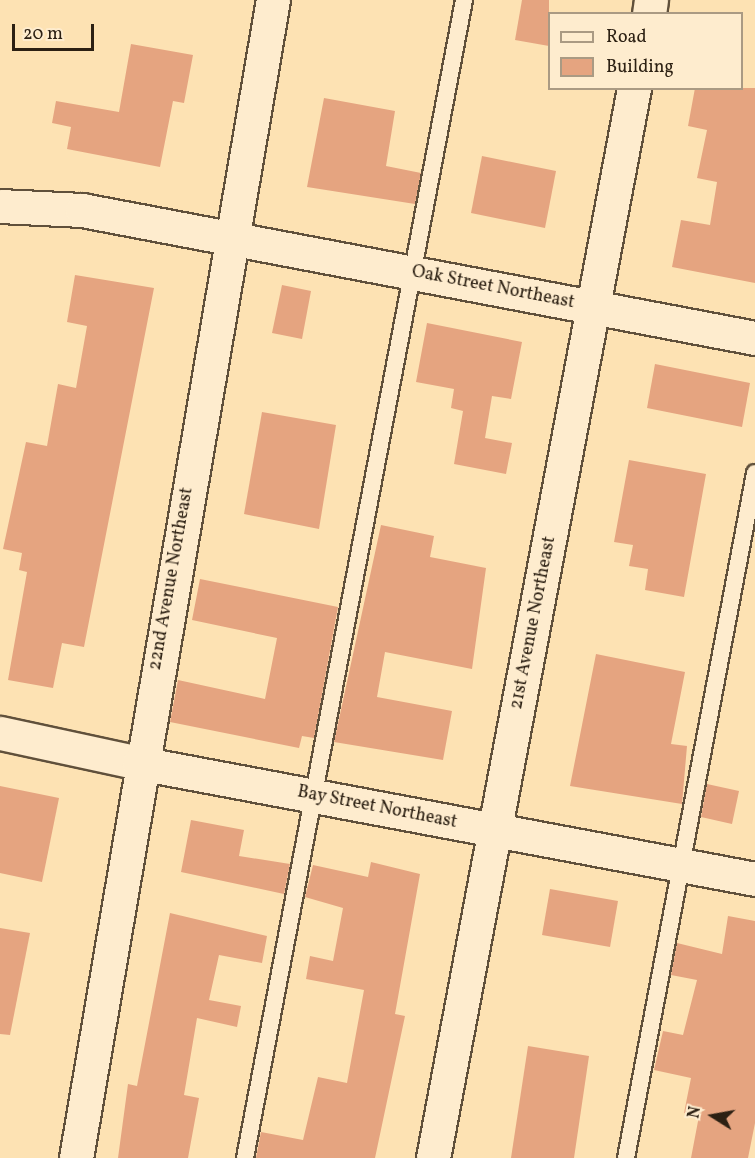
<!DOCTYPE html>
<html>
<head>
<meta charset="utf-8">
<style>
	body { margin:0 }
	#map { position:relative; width:755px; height:1158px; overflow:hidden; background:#fde2b3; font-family:Vollkorn,serif }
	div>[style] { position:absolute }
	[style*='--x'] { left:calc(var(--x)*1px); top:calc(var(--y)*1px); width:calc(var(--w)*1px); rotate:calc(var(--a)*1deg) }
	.building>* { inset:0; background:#e5a480 }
	.roads { filter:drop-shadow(2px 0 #60503b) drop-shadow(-2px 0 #60503b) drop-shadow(0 2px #60503b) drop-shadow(0 -2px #60503b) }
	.service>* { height:16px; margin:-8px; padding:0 8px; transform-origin:8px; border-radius:8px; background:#feecce }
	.minor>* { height:33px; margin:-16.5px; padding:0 16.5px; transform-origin:16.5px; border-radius:16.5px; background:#feecce }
	.tertiary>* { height:33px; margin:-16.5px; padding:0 16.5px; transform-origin:16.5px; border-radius:16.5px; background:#feecce }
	span { translate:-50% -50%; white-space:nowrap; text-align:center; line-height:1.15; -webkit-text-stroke:4.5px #feecce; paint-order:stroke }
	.street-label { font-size:18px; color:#2c2013 }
	.legend { position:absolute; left:548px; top:12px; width:195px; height:78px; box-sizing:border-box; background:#feecce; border:2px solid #aa9a83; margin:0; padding:8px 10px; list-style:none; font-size:18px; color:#2c2013 }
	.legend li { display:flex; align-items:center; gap:12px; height:30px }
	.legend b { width:30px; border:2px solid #aa9a83 }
	.north { position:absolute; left:683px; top:1086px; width:60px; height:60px; -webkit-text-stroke:4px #feecce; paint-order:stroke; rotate:281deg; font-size:16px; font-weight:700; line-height:24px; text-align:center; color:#2c2013 }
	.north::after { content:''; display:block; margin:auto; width:21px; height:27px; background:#2c2013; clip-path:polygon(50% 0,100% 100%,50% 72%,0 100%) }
	.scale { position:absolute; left:12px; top:24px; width:82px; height:27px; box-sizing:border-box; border:3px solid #2c2013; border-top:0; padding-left:8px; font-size:18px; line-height:21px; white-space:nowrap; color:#2c2013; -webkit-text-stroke:4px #feecce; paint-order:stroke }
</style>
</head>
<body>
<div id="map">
	<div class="building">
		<div style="clip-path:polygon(522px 0,549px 0,549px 46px,515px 40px)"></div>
		<div style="clip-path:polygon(131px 44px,193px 55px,184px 103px,173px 101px,160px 167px,67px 149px,71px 127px,52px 123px,56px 101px,119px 112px)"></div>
		<div style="clip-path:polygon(695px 88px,755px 88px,755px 283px,672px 267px,681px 220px,710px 225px,717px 182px,697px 178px,707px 130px,688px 126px)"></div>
		<div style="clip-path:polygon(324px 98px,395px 111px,386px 166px,421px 173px,415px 204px,307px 187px)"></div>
		<div style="clip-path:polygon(482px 156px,556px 171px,545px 228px,471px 213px)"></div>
		<div style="clip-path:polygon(75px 275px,154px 288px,84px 647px,62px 643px,53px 688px,8px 680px,27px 572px,19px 570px,22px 553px,3px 549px,26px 442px,47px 446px,58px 384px,76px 388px,87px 326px,67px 322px)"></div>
		<div style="clip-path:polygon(282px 285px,311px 291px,302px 339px,272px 333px)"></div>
		<div style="clip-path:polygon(427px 323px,522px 342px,511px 399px,492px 396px,485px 438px,512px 443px,506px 474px,454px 464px,463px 411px,451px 408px,454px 389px,416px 382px)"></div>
		<div style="clip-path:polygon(655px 364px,750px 383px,742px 427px,647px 408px)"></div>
		<div style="clip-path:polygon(262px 412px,336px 425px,319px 529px,244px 514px)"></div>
		<div style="clip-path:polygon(629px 460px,706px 474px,684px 597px,645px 590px,648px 569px,629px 566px,633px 545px,614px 542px)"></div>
		<div style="clip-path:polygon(381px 525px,434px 536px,430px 557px,486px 568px,472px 669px,385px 652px,377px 697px,452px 711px,443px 760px,334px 742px)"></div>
		<div style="clip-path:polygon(200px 579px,338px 607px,314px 738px,302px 736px,299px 748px,170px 722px,178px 680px,265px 699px,277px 638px,192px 620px)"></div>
		<div style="clip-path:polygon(596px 654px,685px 672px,671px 744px,687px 746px,682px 804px,570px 786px)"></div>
		<div style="clip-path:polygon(707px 784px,739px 791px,732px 824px,701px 817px)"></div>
		<div style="clip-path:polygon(0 786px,59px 798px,42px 882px,0 873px)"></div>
		<div style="clip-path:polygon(191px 820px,244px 830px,239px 856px,290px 864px,284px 894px,181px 872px)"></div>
		<div style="clip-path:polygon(371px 862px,420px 874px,395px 1014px,405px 1016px,375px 1158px,256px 1158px,261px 1132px,303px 1140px,318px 1077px,347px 1083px,364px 990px,306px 979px,310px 956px,333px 961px,343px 908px,305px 897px,313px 865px,368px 877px)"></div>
		<div style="clip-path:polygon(550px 889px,618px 901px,610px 947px,542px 935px)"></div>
		<div style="clip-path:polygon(170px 913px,267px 936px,262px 963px,219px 955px,209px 1000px,241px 1006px,237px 1027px,197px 1018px,184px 1095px,199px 1098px,188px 1158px,118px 1158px,128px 1084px,137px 1086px)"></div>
		<div style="clip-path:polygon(728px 916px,755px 921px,755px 1123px,748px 1158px,691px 1158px,699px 1116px,684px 1113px,691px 1078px,654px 1070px,663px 1031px,683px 1035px,697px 980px,671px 975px,677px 943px,722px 954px)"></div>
		<div style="clip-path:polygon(0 928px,30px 933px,10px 1035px,0 1034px)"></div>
		<div style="clip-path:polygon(528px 1046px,589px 1056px,574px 1158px,511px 1158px)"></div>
	</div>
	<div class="roads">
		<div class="service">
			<div style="--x:245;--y:1158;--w:1179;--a:-79.29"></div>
			<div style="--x:626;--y:1158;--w:697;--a:-79.33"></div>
		</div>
		<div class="minor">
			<div style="--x:649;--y:14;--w:14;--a:-82"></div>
			<div style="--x:0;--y:206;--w:82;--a:2.8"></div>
			<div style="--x:82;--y:210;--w:685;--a:10.77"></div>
			<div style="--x:0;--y:733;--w:142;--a:12.2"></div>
			<div style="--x:433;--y:1158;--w:1089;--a:-79.36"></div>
		</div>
		<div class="tertiary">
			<div style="--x:139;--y:763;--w:627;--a:10.66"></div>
			<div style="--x:76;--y:1158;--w:1175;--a:-80.35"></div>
		</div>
	</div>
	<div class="street-label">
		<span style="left:493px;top:288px;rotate:11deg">Oak Street Northeast</span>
		<span style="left:172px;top:579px;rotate:-80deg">22nd Avenue Northeast</span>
		<span style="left:534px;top:623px;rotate:-79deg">21st Avenue Northeast</span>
		<span style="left:377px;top:808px;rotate:11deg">Bay Street Northeast</span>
	</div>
	<ul class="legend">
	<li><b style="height:8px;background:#feecce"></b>Road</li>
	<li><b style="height:16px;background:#e5a480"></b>Building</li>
	</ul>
	<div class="north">N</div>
	<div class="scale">20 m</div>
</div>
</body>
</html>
